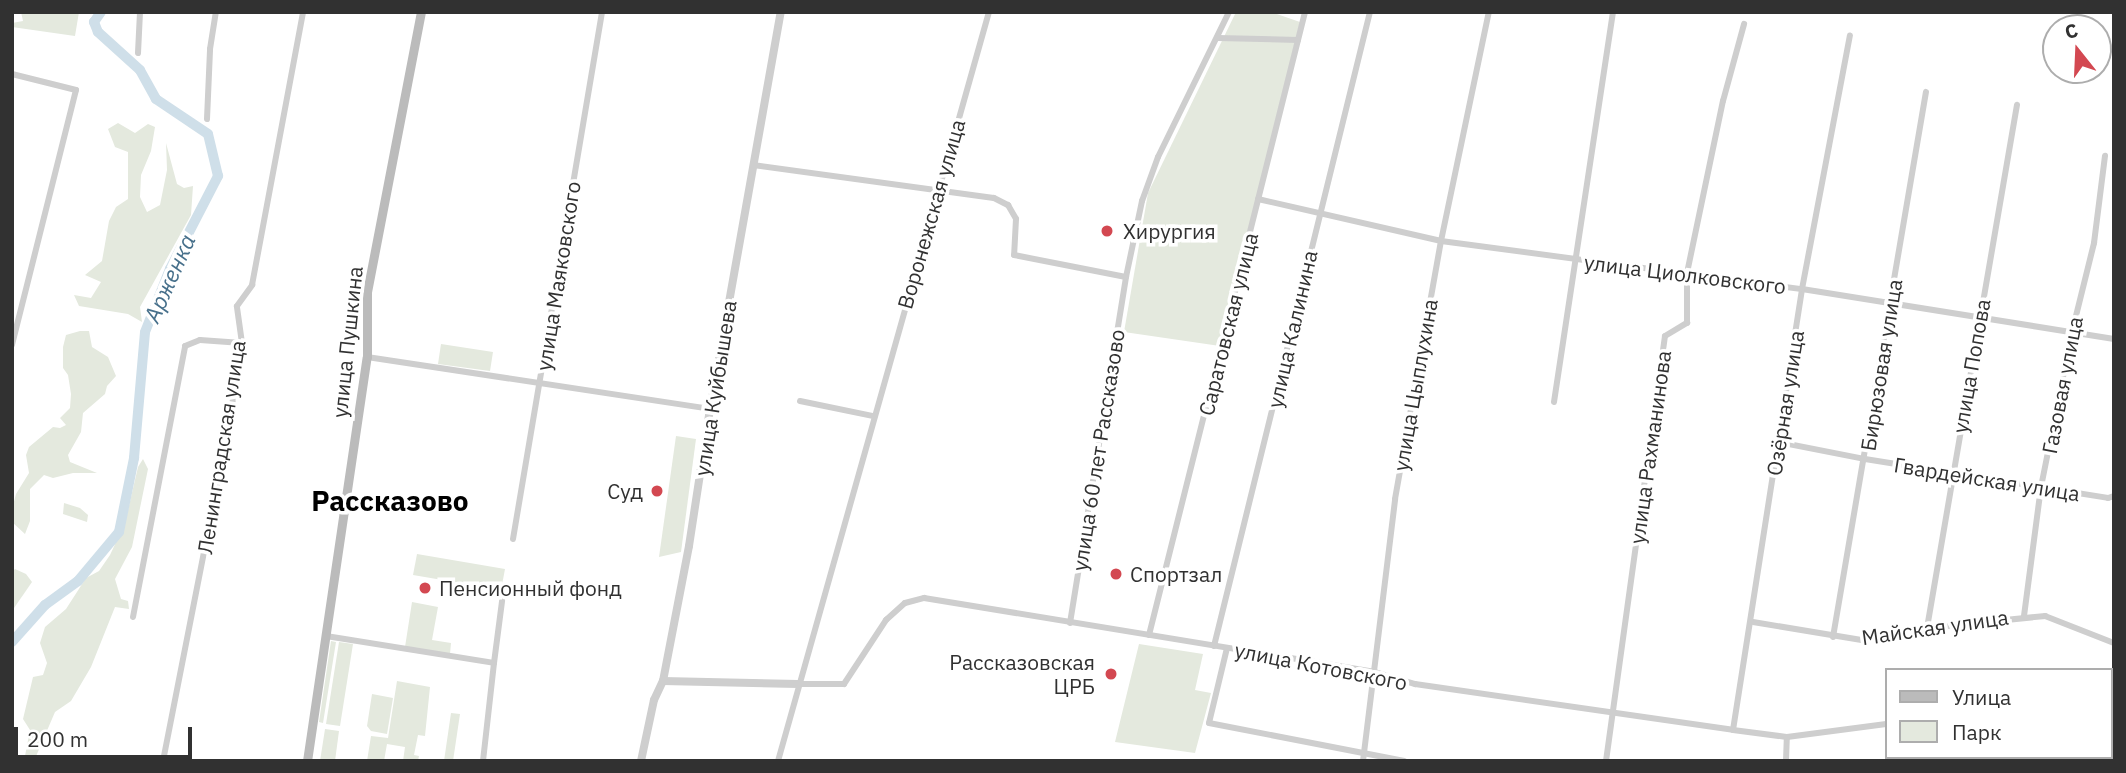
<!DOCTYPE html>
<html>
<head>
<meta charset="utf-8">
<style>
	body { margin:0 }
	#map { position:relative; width:2126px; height:773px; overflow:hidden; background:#fff; font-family:"IBM Plex Sans",sans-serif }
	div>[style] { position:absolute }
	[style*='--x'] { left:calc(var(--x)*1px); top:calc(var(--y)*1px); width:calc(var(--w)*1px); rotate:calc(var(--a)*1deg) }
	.green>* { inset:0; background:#e4e9de }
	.river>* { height:10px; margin:-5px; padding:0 5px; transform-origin:5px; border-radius:5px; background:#cfdfe9 }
	.minor>* { height:6px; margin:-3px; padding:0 3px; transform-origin:3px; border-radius:3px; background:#cecece }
	.tertiary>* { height:8px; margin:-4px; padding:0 4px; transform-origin:4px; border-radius:4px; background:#cecece }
	.secondary>* { height:9px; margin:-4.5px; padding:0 4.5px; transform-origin:4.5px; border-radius:4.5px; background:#bbb }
	.dots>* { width:19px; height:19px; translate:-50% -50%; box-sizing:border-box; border:4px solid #fff; border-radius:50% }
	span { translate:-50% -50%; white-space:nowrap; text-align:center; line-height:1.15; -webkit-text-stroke:7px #fff; paint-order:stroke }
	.street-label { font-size:21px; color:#313131 }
	.poi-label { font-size:21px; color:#313131 }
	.left { translate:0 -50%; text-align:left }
	.right { translate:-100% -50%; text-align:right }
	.water-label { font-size:23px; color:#47708b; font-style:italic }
	.district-label { font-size:28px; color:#000; font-weight:700 }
	.frame { position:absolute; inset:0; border:14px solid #313131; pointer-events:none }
	.legend { position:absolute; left:1885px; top:668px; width:228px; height:91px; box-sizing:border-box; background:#fff; border:2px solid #adadad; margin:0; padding:9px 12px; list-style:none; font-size:21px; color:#313131 }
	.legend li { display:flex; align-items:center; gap:14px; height:35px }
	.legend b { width:35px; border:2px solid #adadad }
	.north { position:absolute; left:2042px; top:14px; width:70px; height:70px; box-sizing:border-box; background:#fff; border:2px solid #adadad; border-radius:50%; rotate:342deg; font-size:19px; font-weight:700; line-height:28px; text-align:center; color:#313131 }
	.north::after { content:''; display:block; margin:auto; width:24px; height:32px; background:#d34851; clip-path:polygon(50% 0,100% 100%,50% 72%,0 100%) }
	.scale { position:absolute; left:14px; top:727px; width:178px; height:32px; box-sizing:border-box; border:4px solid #313131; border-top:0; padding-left:9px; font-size:21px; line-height:24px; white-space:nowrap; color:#313131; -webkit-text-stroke:5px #fff; paint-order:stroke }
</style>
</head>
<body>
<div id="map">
	<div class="green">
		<div style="clip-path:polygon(21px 12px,79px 12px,75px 36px,12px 27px,12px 23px,23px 21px)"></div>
		<div style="clip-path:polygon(1236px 12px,1271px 12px,1300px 22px,1220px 346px,1124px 332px,1148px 193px)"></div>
		<div style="clip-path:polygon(118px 123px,135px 133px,148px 124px,155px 127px,151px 151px,141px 175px,140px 197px,147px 212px,160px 205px,167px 170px,166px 143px,177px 184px,184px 188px,193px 186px,191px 215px,140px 307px,142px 322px,128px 314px,79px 306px,74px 295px,91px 298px,101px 282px,85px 275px,102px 261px,109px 221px,116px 207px,128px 199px,128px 152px,115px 147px,108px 129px)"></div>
		<div style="clip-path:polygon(80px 331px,89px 331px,92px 347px,108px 357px,116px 376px,107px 386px,105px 394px,83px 413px,81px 432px,68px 455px,70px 462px,97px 473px,73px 473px,53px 478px,44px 475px,30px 489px,30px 521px,25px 534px,12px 522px,12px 509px,16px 494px,29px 473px,26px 455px,29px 447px,53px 427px,60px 428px,66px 425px,60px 418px,70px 408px,71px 394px,68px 375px,63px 368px,63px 347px,66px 335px)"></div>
		<div style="clip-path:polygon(441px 344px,493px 352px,490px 371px,438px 364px)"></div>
		<div style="clip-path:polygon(676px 436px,696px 439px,681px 552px,659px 557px)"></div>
		<div style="clip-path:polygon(143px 459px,148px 469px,132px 547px,115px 579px,121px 599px,128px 601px,129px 609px,115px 607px,91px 667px,71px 701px,55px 712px,34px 761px,24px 761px,30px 730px,23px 719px,33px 677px,43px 675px,47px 663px,40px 643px,45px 627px,66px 609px,86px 578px,99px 571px,110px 555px,125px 523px,138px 467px)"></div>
		<div style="clip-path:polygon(64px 503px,80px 508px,88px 515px,87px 522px,63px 514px)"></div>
		<div style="clip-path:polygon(417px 554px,505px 569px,501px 590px,413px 575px)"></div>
		<div style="clip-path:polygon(15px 569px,26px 574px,32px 582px,12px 611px,12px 572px)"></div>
		<div style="clip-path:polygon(412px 602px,438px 607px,432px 640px,451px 643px,450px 654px,405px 647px)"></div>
		<div style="clip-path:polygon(331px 641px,336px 642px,323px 723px,319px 722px)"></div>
		<div style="clip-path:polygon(339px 642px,353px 644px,340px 726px,326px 724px)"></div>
		<div style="clip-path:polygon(1139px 644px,1203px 654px,1195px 690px,1211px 693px,1195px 753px,1115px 742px)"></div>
		<div style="clip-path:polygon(397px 681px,430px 687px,425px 736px,418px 735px,414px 755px,419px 756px,418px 761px,403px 761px,405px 747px,387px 744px,384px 761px,367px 761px,371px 736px,388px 738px)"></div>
		<div style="clip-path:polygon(372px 694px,393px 698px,387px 734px,371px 731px,367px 726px)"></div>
		<div style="clip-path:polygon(451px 713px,460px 714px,453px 761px,444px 761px)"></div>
		<div style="clip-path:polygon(325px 729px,339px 731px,335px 761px,320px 761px)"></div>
	</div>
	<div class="river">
		<div style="--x:12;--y:642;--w:50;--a:-48.3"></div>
		<div style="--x:45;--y:605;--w:41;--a:-36"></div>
		<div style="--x:78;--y:581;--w:64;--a:-50.1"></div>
		<div style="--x:119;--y:532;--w:76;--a:-78.5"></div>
		<div style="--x:134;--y:458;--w:126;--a:-85"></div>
		<div style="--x:145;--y:332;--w:68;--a:-68.4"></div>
		<div style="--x:170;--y:269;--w:105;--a:-62.7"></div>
		<div style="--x:218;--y:176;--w:43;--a:-103.4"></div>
		<div style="--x:208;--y:134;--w:63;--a:-146.1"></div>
		<div style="--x:156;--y:99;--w:33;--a:-119"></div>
		<div style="--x:140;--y:70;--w:57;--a:-137.9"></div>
		<div style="--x:98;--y:32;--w:11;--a:-112"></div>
		<div style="--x:94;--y:22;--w:12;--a:-55"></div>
	</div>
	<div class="minor">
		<div style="--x:1218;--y:38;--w:80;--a:1.4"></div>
		<div style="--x:138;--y:53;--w:41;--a:-87.2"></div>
		<div style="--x:12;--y:74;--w:66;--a:14"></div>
		<div style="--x:76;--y:90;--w:263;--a:104.1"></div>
		<div style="--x:207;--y:119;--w:70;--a:-87.5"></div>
		<div style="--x:210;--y:49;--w:37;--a:-81"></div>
		<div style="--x:753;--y:165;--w:243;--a:7.8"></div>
		<div style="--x:994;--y:198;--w:16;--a:27"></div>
		<div style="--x:1008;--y:205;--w:16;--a:60"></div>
		<div style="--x:1016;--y:219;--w:36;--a:93"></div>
		<div style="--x:1014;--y:255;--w:114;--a:11.1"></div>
		<div style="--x:1258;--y:199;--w:188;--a:12.9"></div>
		<div style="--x:1441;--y:241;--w:364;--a:7.6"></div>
		<div style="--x:1802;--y:289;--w:316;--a:9.1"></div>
		<div style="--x:367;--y:357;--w:347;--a:8.6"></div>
		<div style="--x:800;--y:401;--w:75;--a:11.6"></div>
		<div style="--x:1554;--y:402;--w:394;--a:-81.4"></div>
		<div style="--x:1778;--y:442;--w:89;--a:11.1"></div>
		<div style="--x:1865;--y:459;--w:246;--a:9.1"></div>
		<div style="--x:2108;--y:498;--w:6;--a:-18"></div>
		<div style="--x:513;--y:539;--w:534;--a:-80.41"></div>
		<div style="--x:2024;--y:616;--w:130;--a:-82.5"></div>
		<div style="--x:2041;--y:487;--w:158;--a:-78.7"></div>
		<div style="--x:2072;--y:332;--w:92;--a:-76.1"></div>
		<div style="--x:2094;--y:243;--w:88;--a:-82.8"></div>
		<div style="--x:133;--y:617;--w:276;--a:-79.1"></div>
		<div style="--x:185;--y:346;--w:16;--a:-22"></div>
		<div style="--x:200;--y:340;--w:42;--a:4.1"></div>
		<div style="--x:1753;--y:622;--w:110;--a:9.4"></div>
		<div style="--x:1862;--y:640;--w:66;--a:-10.5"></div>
		<div style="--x:1927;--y:628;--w:119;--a:-5.8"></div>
		<div style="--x:2045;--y:616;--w:74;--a:21.4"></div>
		<div style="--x:1070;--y:623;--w:351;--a:-80.8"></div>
		<div style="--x:1126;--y:277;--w:78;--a:-78.1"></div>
		<div style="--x:1142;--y:201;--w:47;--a:-70"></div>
		<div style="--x:1158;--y:157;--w:161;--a:-63.9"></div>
		<div style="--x:1927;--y:628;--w:531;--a:-80.24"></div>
		<div style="--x:1149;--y:635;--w:642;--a:-75.94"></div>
		<div style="--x:326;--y:636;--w:170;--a:9.1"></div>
		<div style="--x:494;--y:663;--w:63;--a:-82.6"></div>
		<div style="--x:1833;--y:637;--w:553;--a:-80.32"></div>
		<div style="--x:1214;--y:646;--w:653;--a:-76.18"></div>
		<div style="--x:1227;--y:648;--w:77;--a:103.5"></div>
		<div style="--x:1209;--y:723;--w:199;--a:11"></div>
		<div style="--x:798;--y:684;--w:46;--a:0"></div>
		<div style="--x:844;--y:684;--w:77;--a:-56.7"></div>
		<div style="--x:886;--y:620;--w:25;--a:-42"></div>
		<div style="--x:905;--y:603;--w:20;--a:-15"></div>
		<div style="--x:924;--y:598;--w:457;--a:9.3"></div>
		<div style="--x:1375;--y:672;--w:42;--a:16.7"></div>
		<div style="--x:1415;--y:684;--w:321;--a:8.2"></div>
		<div style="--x:1733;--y:730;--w:54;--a:7.4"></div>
		<div style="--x:1787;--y:737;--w:100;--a:-7.5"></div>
		<div style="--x:2110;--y:705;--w:4;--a:14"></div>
		<div style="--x:1733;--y:730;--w:446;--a:-81.1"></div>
		<div style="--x:1802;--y:289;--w:258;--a:-79.3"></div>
		<div style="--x:163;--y:761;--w:331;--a:-78.9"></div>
		<div style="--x:227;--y:436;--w:94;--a:-80.8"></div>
		<div style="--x:242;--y:343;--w:37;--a:-98"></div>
		<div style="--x:237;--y:306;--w:26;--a:-54"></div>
		<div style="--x:252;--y:285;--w:278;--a:-79.4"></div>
		<div style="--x:483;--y:761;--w:99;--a:-83.6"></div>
		<div style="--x:778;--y:761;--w:778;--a:-74.27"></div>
		<div style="--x:1363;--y:761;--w:264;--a:-83"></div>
		<div style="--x:1395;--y:499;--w:262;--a:-79.9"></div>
		<div style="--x:1441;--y:241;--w:234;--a:-78.2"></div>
		<div style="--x:1606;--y:761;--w:429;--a:-82.1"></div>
		<div style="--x:1665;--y:336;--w:26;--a:-31"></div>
		<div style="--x:1687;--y:323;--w:50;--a:-90"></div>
		<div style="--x:1687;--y:273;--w:176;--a:-78.2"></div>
		<div style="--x:1723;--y:101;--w:80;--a:-74.7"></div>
		<div style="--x:1786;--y:761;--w:24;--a:-88"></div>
		<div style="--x:2111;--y:761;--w:10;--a:-73"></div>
	</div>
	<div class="tertiary">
		<div style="--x:663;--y:681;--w:135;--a:1.3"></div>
		<div style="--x:641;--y:761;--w:62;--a:-78"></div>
		<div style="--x:654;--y:700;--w:21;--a:-65"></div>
		<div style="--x:663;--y:681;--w:137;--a:-79.1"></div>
		<div style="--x:689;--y:546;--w:139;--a:-81.3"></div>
		<div style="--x:710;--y:409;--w:403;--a:-79.9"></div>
	</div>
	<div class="secondary">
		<div style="--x:307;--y:761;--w:408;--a:-81.6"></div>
		<div style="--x:367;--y:357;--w:65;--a:-90"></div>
		<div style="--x:367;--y:292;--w:285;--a:-79.1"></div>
	</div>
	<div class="dots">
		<div style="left:1107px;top:231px;background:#d34851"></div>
		<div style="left:657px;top:491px;background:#d34851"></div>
		<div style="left:1116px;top:574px;background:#d34851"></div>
		<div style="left:425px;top:588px;background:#d34851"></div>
		<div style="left:1111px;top:674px;background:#d34851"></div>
	</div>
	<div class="street-label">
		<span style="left:931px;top:214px;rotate:-74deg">Воронежская улица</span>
		<span style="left:1685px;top:274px;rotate:7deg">улица Циолковского</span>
		<span style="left:558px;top:276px;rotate:-81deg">улица Маяковского</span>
		<span style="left:1228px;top:324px;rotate:-76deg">Саратовская улица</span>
		<span style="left:1292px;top:329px;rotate:-77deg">улица Калинина</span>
		<span style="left:347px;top:342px;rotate:-84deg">улица Пушкина</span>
		<span style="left:1881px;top:365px;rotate:-81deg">Бирюзовая улица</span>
		<span style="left:1971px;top:366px;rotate:-80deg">улица Попова</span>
		<span style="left:1415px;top:385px;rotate:-80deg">улица Цыплухина</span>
		<span style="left:2062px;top:385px;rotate:-79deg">Газовая улица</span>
		<span style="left:715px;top:388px;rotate:-81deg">улица Куйбышева</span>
		<span style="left:1785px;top:403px;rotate:-81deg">Озёрная улица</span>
		<span style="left:221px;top:447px;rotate:-81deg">Ленинградская улица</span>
		<span style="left:1650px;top:447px;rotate:-82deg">улица Рахманинова</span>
		<span style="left:1098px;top:450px;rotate:-81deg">улица 60 лет Рассказово</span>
		<span style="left:1987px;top:479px;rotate:9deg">Гвардейская улица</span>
		<span style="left:1935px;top:627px;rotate:-8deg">Майская улица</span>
		<span style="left:1321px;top:666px;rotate:11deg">улица Котовского</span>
	</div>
	<div class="poi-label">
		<span class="left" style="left:1123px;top:231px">Хирургия</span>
		<span class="right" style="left:643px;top:491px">Суд</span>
		<span class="left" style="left:1130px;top:574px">Спортзал</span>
		<span class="left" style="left:439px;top:588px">Пенсионный фонд</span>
		<span class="right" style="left:1095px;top:674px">Рассказовская<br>ЦРБ</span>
	</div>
	<div class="water-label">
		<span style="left:169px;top:278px;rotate:-66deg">Арженка</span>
	</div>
	<div class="district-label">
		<span style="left:390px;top:501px">Рассказово</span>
	</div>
	<div class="frame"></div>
	<ul class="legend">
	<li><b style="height:9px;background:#bbb"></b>Улица</li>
	<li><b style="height:19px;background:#e4e9de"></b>Парк</li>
	</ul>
	<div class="north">С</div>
	<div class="scale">200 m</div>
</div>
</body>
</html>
